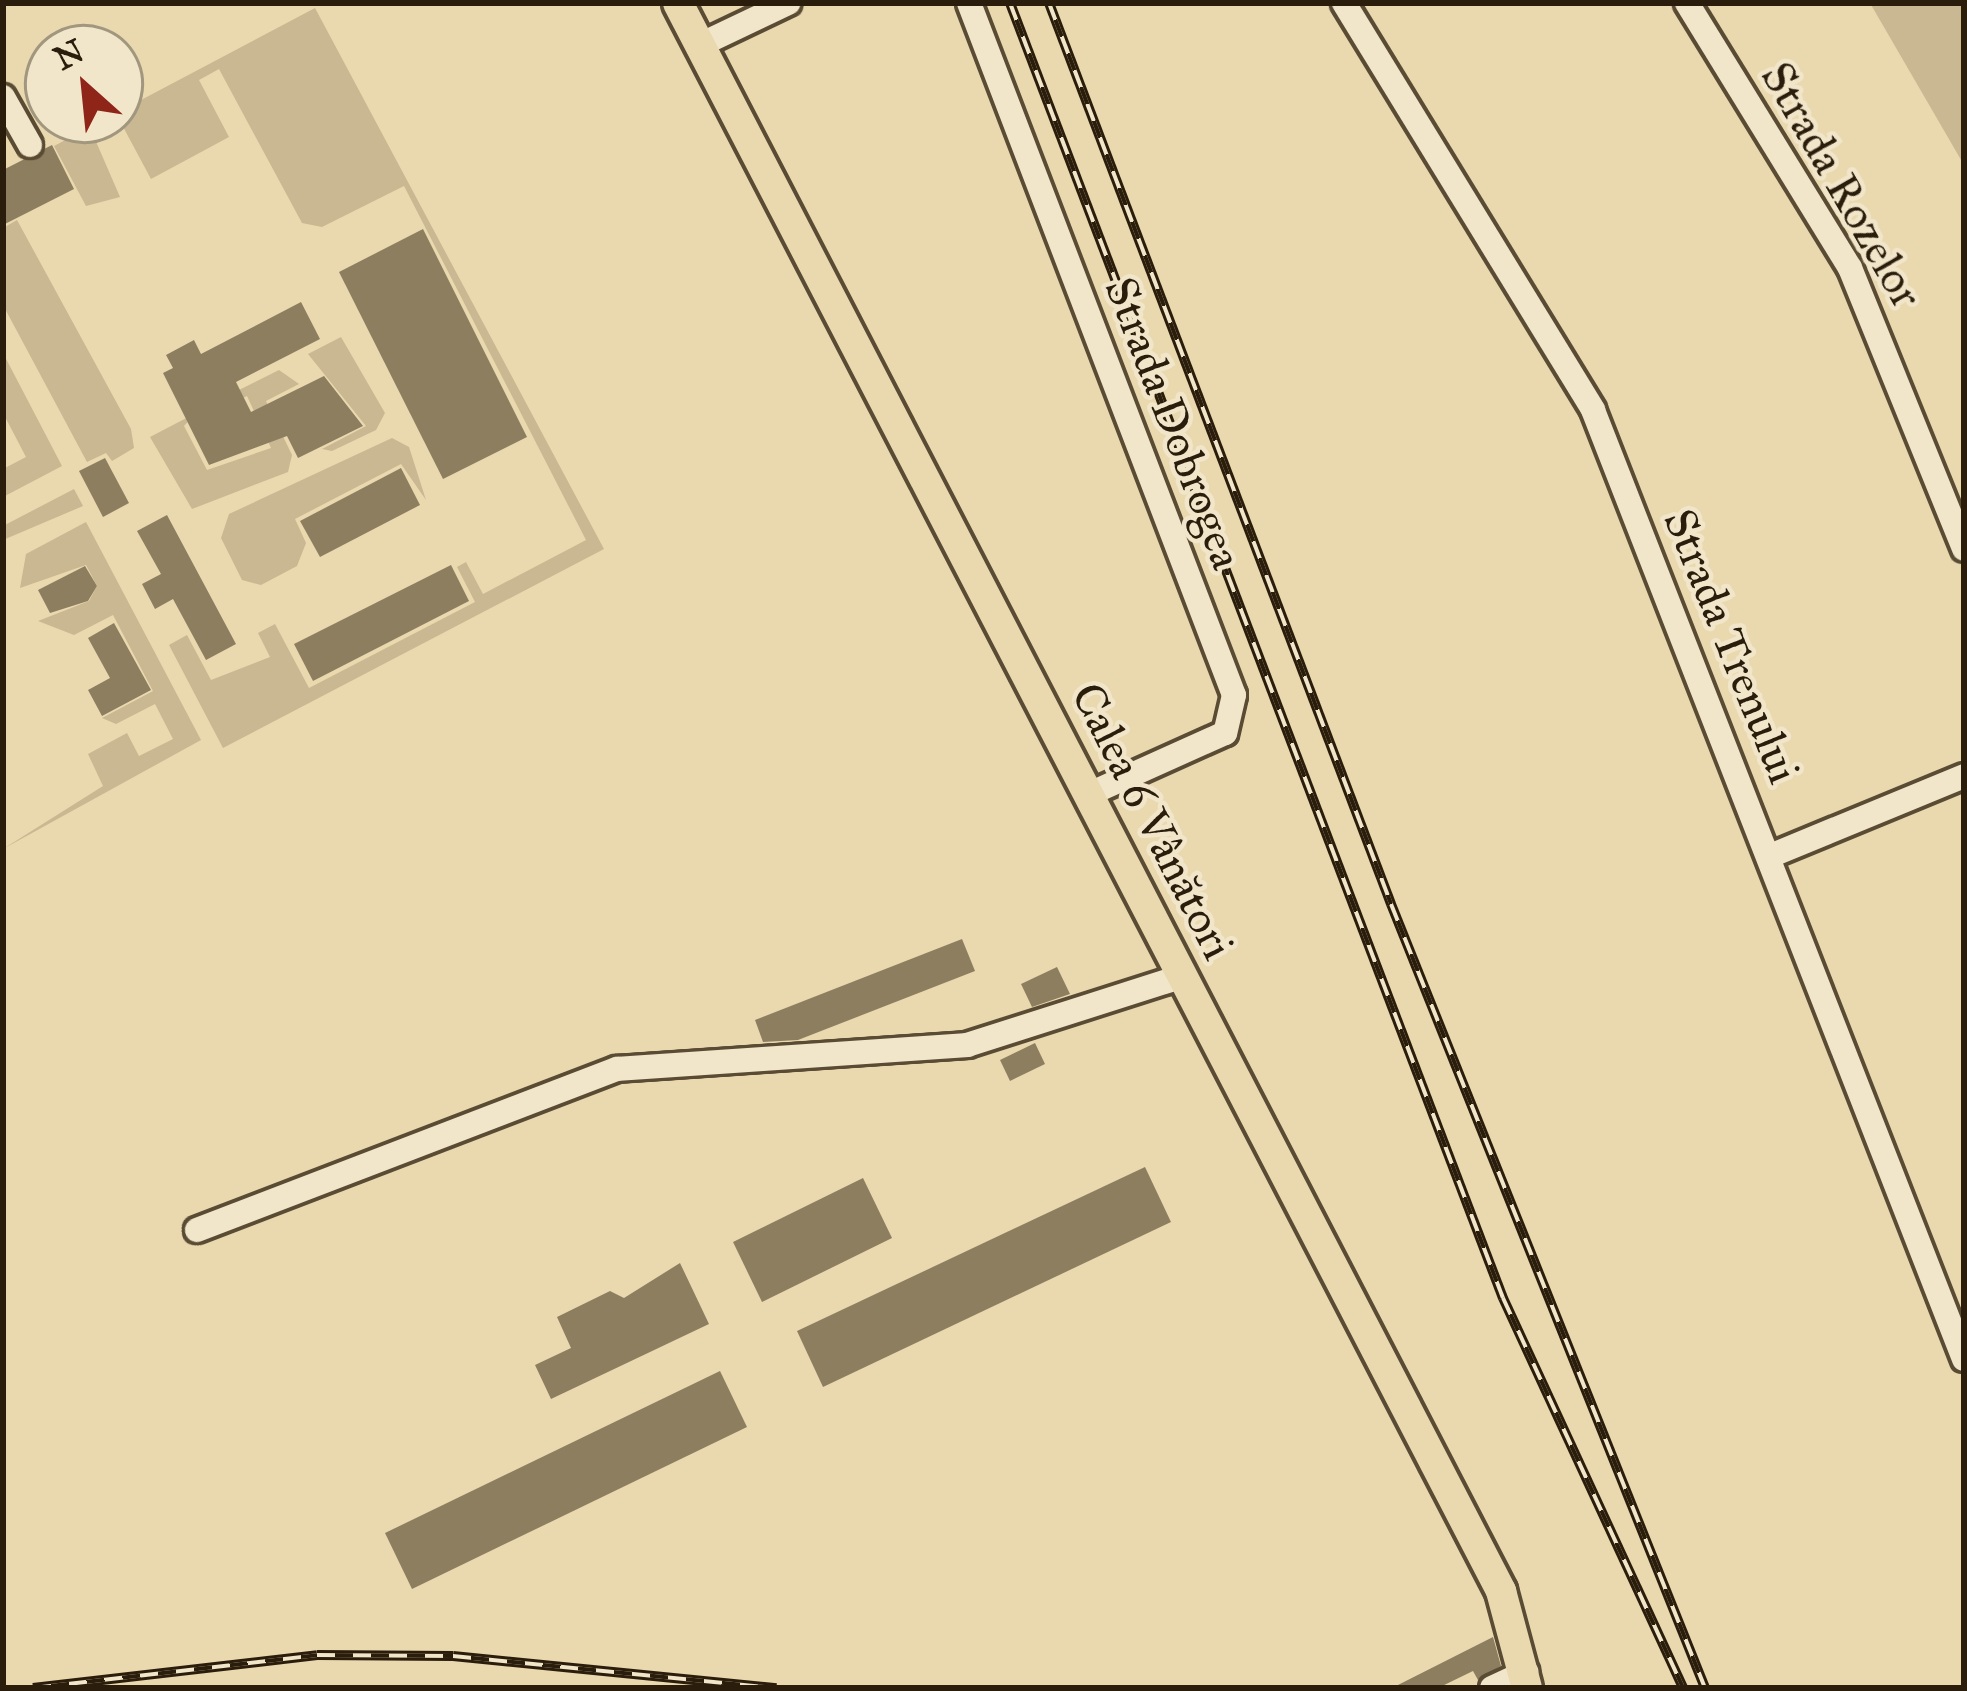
<!DOCTYPE html>
<html>
<head>
<meta charset="utf-8">
<style>
	body { margin:0 }
	#map { position:relative; width:1967px; height:1691px; overflow:hidden; background:#ead8ae; font-family:"IM FELL Great Primer",serif }
	div>[style] { position:absolute }
	[style*='--x'] { left:calc(var(--x)*1px); top:calc(var(--y)*1px); width:calc(var(--w)*1px); rotate:calc(var(--a)*1deg) }
	.green>* { inset:0; background:#c9b892 }
	.building>* { inset:0; background:#8e7e60 }
	.roads { filter:drop-shadow(3px 0 #5a4c34) drop-shadow(-3px 0 #5a4c34) drop-shadow(0 3px #5a4c34) drop-shadow(0 -3px #5a4c34) }
	.minor>* { height:24px; margin:-12px; padding:0 12px; transform-origin:12px; border-radius:12px; background:#f1e6ca }
	.major>* { height:30px; margin:-15px; padding:0 15px; transform-origin:15px; border-radius:15px; background:#ead8ae }
	.rail>* { height:10px; margin-top:-5px; transform-origin:0; background:repeating-linear-gradient(90deg,#f1e6ca 0 18px,#2a1d0b 0 36px); box-sizing:border-box; border-block:3px solid #2a1d0b }
	span { translate:-50% -50%; white-space:nowrap; text-align:center; line-height:1.15; -webkit-text-stroke:9px #f1e6ca; paint-order:stroke }
	.street-label { font-size:45px; color:#2a1d0b }
	.frame { position:absolute; inset:0; border:6px solid #2a1d0b; pointer-events:none }
	.north { position:absolute; left:24px; top:24px; width:120px; height:120px; box-sizing:border-box; background:#f1e6ca; border:3px solid #a1967e; border-radius:50%; rotate:333deg; font-size:33px; font-weight:700; line-height:48px; text-align:center; color:#2a1d0b }
	.north::after { content:''; display:block; margin:auto; width:42px; height:54px; background:#8f2418; clip-path:polygon(50% 0,100% 100%,50% 72%,0 100%) }
</style>
</head>
<body>
<div id="map">
	<div class="green">
		<div style="clip-path:polygon(1870px 3px,1964px 3px,1964px 165px)"></div>
		<div style="clip-path:polygon(315px 8px,604px 549px,223px 748px,169px 645px,187px 635px,211px 680px,270px 657px,258px 633px,275px 624px,309px 688px,475px 602px,457px 567px,466px 562px,483px 594px,586px 540px,404px 186px,322px 227px,302px 223px,219px 69px,199px 80px,229px 137px,151px 179px,121px 123px,94px 137px,120px 197px,86px 206px,54px 146px)"></div>
		<div style="clip-path:polygon(17px 220px,131px 429px,134px 448px,112px 461px,106px 453px,87px 462px,3px 305px,3px 228px)"></div>
		<div style="clip-path:polygon(341px 337px,385px 413px,376px 430px,332px 451px,322px 449px,366px 426px,308px 354px)"></div>
		<div style="clip-path:polygon(3px 353px,62px 466px,3px 497px,3px 469px,26px 457px,3px 413px)"></div>
		<div style="clip-path:polygon(279px 370px,299px 384px,266px 401px,292px 455px,288px 472px,192px 509px,150px 437px,196px 413px,184px 426px,207px 470px,271px 448px,247px 396px,216px 411px,213px 403px)"></div>
		<div style="clip-path:polygon(392px 438px,409px 447px,426px 500px,401px 464px,295px 519px,306px 543px,297px 566px,261px 585px,242px 580px,221px 538px,229px 514px)"></div>
		<div style="clip-path:polygon(74px 489px,83px 506px,3px 540px,3px 526px)"></div>
		<div style="clip-path:polygon(86px 522px,201px 740px,3px 849px,103px 786px,88px 754px,127px 733px,139px 756px,173px 739px,155px 704px,116px 724px,102px 718px,153px 691px,113px 615px,74px 635px,38px 621px,89px 601px,97px 586px,86px 565px,20px 588px,26px 554px)"></div>
	</div>
	<div class="building">
		<div style="clip-path:polygon(52px 145px,74px 189px,3px 225px,3px 170px)"></div>
		<div style="clip-path:polygon(423px 229px,527px 437px,443px 479px,339px 272px)"></div>
		<div style="clip-path:polygon(301px 302px,320px 339px,236px 382px,251px 412px,324px 376px,363px 426px,298px 458px,287px 436px,209px 465px,163px 373px,173px 368px,166px 355px,194px 340px,201px 354px)"></div>
		<div style="clip-path:polygon(105px 458px,129px 503px,103px 517px,79px 471px)"></div>
		<div style="clip-path:polygon(401px 468px,420px 505px,320px 557px,300px 521px)"></div>
		<div style="clip-path:polygon(167px 515px,236px 644px,206px 660px,173px 599px,155px 609px,142px 584px,161px 574px,137px 531px)"></div>
		<div style="clip-path:polygon(451px 565px,469px 601px,313px 681px,294px 644px)"></div>
		<div style="clip-path:polygon(85px 566px,97px 586px,88px 601px,50px 613px,38px 590px)"></div>
		<div style="clip-path:polygon(114px 623px,151px 690px,102px 716px,88px 690px,110px 678px,88px 638px)"></div>
		<div style="clip-path:polygon(962px 939px,975px 971px,798px 1040px,763px 1042px,755px 1020px)"></div>
		<div style="clip-path:polygon(1057px 967px,1070px 994px,1032px 1007px,1021px 984px)"></div>
		<div style="clip-path:polygon(1035px 1043px,1045px 1064px,1010px 1081px,1000px 1060px)"></div>
		<div style="clip-path:polygon(1145px 1167px,1171px 1222px,823px 1387px,797px 1331px)"></div>
		<div style="clip-path:polygon(863px 1178px,892px 1238px,762px 1302px,733px 1242px)"></div>
		<div style="clip-path:polygon(680px 1263px,709px 1324px,551px 1399px,535px 1365px,571px 1348px,557px 1317px,610px 1291px,624px 1298px)"></div>
		<div style="clip-path:polygon(720px 1371px,747px 1427px,412px 1589px,385px 1533px)"></div>
		<div style="clip-path:polygon(1493px 1637px,1501px 1666px,1478px 1680px,1473px 1671px,1438px 1688px,1392px 1688px)"></div>
	</div>
	<div class="roads">
		<div class="minor">
			<div style="--x:969;--y:3;--w:741;--a:69.05"></div>
			<div style="--x:1234;--y:695;--w:39;--a:103"></div>
			<div style="--x:1225;--y:733;--w:149;--a:155.8"></div>
			<div style="--x:1344;--y:3;--w:477;--a:58.5"></div>
			<div style="--x:1593;--y:410;--w:1019;--a:68.65"></div>
			<div style="--x:1687;--y:3;--w:311;--a:58.4"></div>
			<div style="--x:1850;--y:268;--w:303;--a:67.9"></div>
			<div style="--x:700;--y:45;--w:98;--a:-25.5"></div>
			<div style="--x:3;--y:97;--w:55;--a:60.6"></div>
			<div style="--x:1770;--y:856;--w:210;--a:-22.4"></div>
			<div style="--x:197;--y:1230;--w:450;--a:-21"></div>
			<div style="--x:617;--y:1069;--w:351;--a:-3.9"></div>
			<div style="--x:967;--y:1045;--w:227;--a:-17.7"></div>
			<div style="--x:1492;--y:1688;--w:38;--a:-25"></div>
		</div>
		<div class="major">
			<div style="--x:678;--y:3;--w:1789;--a:62.6"></div>
			<div style="--x:1501;--y:1591;--w:100;--a:75"></div>
		</div>
	</div>
	<div class="rail">
		<div style="--x:1010;--y:3;--w:1386;--a:69.16"></div>
		<div style="--x:1503;--y:1298;--w:430;--a:65.2"></div>
		<div style="--x:1049;--y:3;--w:964;--a:69.21"></div>
		<div style="--x:1391;--y:904;--w:845;--a:68.17"></div>
		<div style="--x:33;--y:1688;--w:286;--a:-6.6"></div>
		<div style="--x:317;--y:1655;--w:136;--a:0.4"></div>
		<div style="--x:453;--y:1656;--w:325;--a:5.7"></div>
	</div>
	<div class="street-label">
		<span style="left:1842px;top:185px;rotate:60deg">Strada Rozelor</span>
		<span style="left:1174px;top:423px;rotate:69deg">Strada Dobrogea</span>
		<span style="left:1732px;top:646px;rotate:68deg">Strada Trenului</span>
		<span style="left:1153px;top:821px;rotate:63deg">Calea 6 Vânători</span>
	</div>
	<div class="frame"></div>
	<div class="north">N</div>
</div>
</body>
</html>
